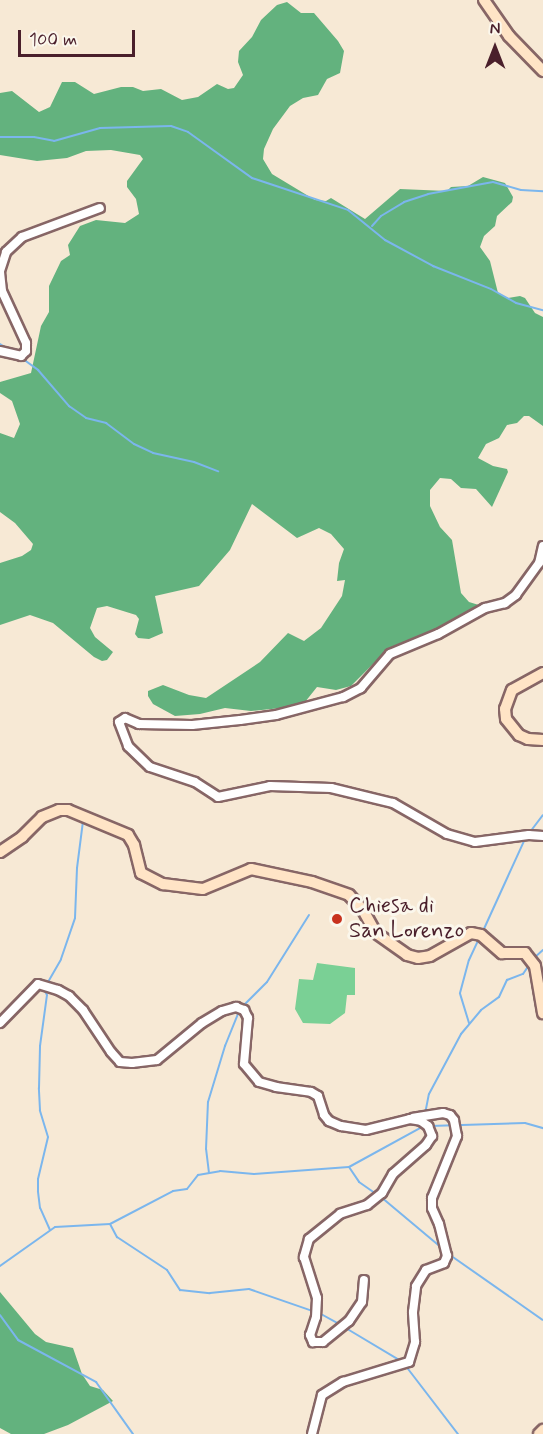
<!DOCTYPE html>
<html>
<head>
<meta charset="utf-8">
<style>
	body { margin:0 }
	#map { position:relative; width:543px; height:1434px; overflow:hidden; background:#f7e9d5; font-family:Mynerve,sans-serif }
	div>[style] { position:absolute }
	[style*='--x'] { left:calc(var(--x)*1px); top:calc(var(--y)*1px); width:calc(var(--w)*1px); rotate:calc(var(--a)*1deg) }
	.green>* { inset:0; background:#7ad095 }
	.forest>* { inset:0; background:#63b27e }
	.stream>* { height:2px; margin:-1px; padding:0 1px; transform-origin:1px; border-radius:1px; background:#7bb6ed }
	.roads { filter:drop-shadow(2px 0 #876666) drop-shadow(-2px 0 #876666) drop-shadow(0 2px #876666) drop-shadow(0 -2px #876666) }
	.street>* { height:8px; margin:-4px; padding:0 4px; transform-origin:4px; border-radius:4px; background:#fff }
	.secondary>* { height:10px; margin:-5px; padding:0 5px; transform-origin:5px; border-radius:5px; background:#ffe4c6 }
	.dots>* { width:16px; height:16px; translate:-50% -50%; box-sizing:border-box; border:3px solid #fbf7ec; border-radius:50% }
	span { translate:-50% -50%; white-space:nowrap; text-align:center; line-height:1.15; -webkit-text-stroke:6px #fbf7ec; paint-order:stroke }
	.poi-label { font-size:22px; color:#4a1f2b }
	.left { translate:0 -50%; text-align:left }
	.north { position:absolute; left:465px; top:18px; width:60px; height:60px; -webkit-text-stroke:4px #fbf7ec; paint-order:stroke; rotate:0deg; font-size:16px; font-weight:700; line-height:24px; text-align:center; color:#4a1f2b }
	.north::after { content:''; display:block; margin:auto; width:21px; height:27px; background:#4a1f2b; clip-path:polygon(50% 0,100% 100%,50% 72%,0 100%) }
	.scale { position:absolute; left:18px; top:30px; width:117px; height:27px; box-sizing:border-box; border:3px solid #4a1f2b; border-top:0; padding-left:8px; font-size:18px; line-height:21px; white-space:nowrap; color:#4a1f2b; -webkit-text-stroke:4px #fbf7ec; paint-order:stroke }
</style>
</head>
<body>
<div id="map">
	<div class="green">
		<div style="clip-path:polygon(317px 963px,355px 968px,355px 995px,347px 995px,345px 1013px,330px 1024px,303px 1023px,295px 1009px,299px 979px,313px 980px)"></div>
	</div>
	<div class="forest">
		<div style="clip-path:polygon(287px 2px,301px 13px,314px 13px,338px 41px,344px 51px,340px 73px,327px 79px,318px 95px,303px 98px,290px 106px,273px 129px,264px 149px,263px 159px,272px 174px,315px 200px,326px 201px,331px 198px,365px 219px,400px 189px,447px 191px,451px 187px,468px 186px,483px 177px,505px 183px,513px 197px,512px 202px,497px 216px,495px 226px,484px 236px,480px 247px,490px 261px,498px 293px,508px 298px,520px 296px,525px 298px,535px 313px,543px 317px,543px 426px,529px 416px,524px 416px,517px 423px,507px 425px,499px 438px,486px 444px,478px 458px,493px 466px,507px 469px,508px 472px,492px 507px,476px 489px,461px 488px,451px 479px,440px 478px,430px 490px,430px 506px,440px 527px,452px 540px,461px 593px,469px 602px,482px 606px,428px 635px,384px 653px,351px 686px,336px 690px,317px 687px,305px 702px,291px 707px,251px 711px,225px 708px,200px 714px,175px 716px,153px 704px,148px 696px,148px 691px,163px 685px,189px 695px,206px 698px,260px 662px,288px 633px,304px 641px,321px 628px,342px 596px,345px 580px,337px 581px,339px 563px,344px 549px,331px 534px,319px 528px,297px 538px,252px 504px,230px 550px,199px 586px,155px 596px,163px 633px,149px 639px,138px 638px,135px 634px,139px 619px,136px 615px,107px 606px,97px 608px,90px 628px,95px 637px,113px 652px,107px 660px,102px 661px,94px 657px,53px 623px,30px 615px,0 625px,0 563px,22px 556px,31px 550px,33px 544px,15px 523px,0 512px,0 433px,14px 438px,20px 424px,12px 401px,0 393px,0 382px,31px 373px,41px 326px,49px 312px,49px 286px,61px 261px,70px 255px,68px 245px,80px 226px,96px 220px,125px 223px,139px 214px,136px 199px,127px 187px,127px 181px,143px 159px,140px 155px,111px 150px,86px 151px,67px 158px,37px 161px,0 155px,0 93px,12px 91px,39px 112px,50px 107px,62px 82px,75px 82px,94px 94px,121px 87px,133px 87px,143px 91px,161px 89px,182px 100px,198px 97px,217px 84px,228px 89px,234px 88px,243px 75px,238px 62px,239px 51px,252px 37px,261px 20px,277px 5px)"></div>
		<div style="clip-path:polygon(0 1292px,35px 1334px,46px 1342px,73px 1348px,82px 1374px,90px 1386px,103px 1390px,113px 1401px,68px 1425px,44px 1434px,11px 1434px,0 1428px)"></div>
	</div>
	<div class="stream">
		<div style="--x:0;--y:137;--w:34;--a:0"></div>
		<div style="--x:34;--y:137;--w:20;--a:11"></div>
		<div style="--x:54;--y:141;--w:48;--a:-15.8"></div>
		<div style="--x:100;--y:128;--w:71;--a:-1.6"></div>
		<div style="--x:171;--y:126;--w:18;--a:19"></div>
		<div style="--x:188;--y:132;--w:79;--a:35.7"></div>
		<div style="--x:252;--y:178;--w:101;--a:18.4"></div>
		<div style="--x:348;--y:210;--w:48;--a:39"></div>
		<div style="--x:385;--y:240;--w:55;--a:28.4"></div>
		<div style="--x:433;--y:266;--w:62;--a:21.6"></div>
		<div style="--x:491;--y:289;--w:29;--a:29"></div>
		<div style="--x:516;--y:303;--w:28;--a:15"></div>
		<div style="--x:372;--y:226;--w:13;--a:-48"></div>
		<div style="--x:381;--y:216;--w:27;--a:-31"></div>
		<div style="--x:404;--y:202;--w:25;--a:-18"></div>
		<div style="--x:428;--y:194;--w:66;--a:-10.5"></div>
		<div style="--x:493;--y:182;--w:29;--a:16"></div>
		<div style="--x:521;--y:190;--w:22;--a:3"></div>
		<div style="--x:0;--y:344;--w:13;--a:32"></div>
		<div style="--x:23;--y:359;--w:19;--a:36"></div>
		<div style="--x:38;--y:370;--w:48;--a:49.3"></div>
		<div style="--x:69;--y:406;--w:21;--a:35"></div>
		<div style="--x:86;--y:418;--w:21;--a:14"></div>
		<div style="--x:106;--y:423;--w:35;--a:37"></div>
		<div style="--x:134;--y:444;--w:21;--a:25"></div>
		<div style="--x:153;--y:453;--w:42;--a:12.4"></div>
		<div style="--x:194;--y:462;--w:26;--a:21"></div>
		<div style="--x:530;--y:832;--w:21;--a:-53"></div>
		<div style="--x:483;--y:931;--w:101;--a:-65.5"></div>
		<div style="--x:534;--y:958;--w:12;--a:-42"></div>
		<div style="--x:242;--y:1007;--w:35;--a:-45"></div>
		<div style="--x:267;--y:982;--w:79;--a:-57.9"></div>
		<div style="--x:469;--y:1023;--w:31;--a:-107"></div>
		<div style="--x:460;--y:993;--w:34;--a:-75"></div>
		<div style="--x:469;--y:960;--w:23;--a:-65"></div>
		<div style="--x:425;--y:1114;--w:20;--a:-79"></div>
		<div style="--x:429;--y:1094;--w:68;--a:-61.9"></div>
		<div style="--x:461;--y:1034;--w:31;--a:-50"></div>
		<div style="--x:481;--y:1010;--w:22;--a:-36"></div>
		<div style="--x:499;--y:997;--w:19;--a:-65"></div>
		<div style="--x:507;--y:980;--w:17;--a:-21"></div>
		<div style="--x:523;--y:974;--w:11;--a:-56"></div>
		<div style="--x:430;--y:1126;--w:95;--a:-1.8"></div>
		<div style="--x:525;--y:1123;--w:19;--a:16"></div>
		<div style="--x:349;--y:1167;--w:18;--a:56"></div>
		<div style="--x:359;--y:1182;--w:21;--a:35"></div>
		<div style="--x:209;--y:1173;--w:24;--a:-97"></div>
		<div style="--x:206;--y:1149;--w:47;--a:-87.6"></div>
		<div style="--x:208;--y:1102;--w:59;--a:-73.1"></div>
		<div style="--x:225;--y:1046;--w:37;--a:-68"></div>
		<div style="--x:381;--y:1197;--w:81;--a:40"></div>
		<div style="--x:110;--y:1224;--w:15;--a:62"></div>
		<div style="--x:117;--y:1237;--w:60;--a:33.4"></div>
		<div style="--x:167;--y:1270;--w:24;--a:57"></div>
		<div style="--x:180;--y:1290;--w:30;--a:6"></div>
		<div style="--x:210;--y:1293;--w:39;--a:-6"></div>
		<div style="--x:249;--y:1289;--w:76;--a:19.1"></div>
		<div style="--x:321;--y:1314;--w:21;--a:29"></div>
		<div style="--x:50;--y:1230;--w:24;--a:-114"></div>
		<div style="--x:40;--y:1208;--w:17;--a:-97"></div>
		<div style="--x:38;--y:1191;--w:12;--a:-90"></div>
		<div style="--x:38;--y:1179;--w:43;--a:-76.6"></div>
		<div style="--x:48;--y:1137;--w:28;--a:-107"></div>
		<div style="--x:40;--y:1110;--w:22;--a:-93"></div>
		<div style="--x:39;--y:1088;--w:42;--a:-88.6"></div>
		<div style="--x:40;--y:1046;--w:51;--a:-82.2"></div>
		<div style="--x:47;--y:995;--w:7;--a:-117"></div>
		<div style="--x:44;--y:989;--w:34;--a:-60"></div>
		<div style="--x:61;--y:959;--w:43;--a:-71.1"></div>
		<div style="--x:75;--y:918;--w:50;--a:-87.7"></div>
		<div style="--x:77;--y:868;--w:47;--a:-82.7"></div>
		<div style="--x:450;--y:1255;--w:113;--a:35"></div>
		<div style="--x:0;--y:1266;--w:67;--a:-35.3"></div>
		<div style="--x:55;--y:1227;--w:55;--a:-3.1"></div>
		<div style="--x:110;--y:1224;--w:71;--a:-27.6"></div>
		<div style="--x:173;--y:1191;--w:14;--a:-8"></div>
		<div style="--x:187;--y:1189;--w:18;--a:-52"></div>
		<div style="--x:198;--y:1175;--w:22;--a:-10"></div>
		<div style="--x:220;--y:1171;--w:34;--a:5"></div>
		<div style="--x:254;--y:1174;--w:95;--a:-4.2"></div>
		<div style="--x:349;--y:1167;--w:85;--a:-28.7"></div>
		<div style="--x:0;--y:1315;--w:31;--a:54"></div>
		<div style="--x:18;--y:1340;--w:89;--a:28.3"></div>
		<div style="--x:96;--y:1382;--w:64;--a:54.6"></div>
		<div style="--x:344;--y:1327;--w:66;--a:30.8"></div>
		<div style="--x:405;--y:1365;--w:87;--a:52.5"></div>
	</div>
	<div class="roads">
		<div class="street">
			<div style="--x:0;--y:351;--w:22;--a:13"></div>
			<div style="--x:21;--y:356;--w:7;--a:-45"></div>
			<div style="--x:26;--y:351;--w:8;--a:-90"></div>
			<div style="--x:26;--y:343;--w:57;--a:-114.8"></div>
			<div style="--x:2;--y:291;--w:20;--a:-96"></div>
			<div style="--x:0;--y:271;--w:20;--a:-72"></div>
			<div style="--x:6;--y:252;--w:22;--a:-43"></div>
			<div style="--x:22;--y:237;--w:83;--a:-20.4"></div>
			<div style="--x:543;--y:546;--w:17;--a:103"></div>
			<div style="--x:539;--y:563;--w:39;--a:126"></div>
			<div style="--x:516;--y:595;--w:14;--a:144"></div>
			<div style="--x:505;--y:603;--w:21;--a:166"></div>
			<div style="--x:485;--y:608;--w:54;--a:151"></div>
			<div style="--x:438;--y:634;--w:52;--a:157.4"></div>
			<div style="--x:390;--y:654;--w:45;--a:130.5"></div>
			<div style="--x:361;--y:688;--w:20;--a:153"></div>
			<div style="--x:343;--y:697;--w:69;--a:165"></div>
			<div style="--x:276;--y:715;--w:36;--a:172"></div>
			<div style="--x:240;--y:720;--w:48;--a:174.1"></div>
			<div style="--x:192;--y:725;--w:53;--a:-178.9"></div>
			<div style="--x:139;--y:724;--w:15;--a:-157"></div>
			<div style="--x:125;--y:718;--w:7;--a:146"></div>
			<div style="--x:119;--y:722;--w:26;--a:69"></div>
			<div style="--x:128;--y:746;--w:30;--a:44"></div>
			<div style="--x:150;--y:767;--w:47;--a:18.4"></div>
			<div style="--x:195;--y:782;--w:27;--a:33"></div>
			<div style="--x:218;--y:797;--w:53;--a:-11.9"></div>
			<div style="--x:270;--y:786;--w:61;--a:1.9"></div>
			<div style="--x:331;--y:788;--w:64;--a:13.6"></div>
			<div style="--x:393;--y:803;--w:62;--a:29.9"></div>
			<div style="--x:447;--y:834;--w:29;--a:16"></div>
			<div style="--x:475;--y:842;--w:54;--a:-7.4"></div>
			<div style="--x:529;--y:835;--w:14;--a:4"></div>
			<div style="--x:0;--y:1023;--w:54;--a:-45.7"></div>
			<div style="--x:38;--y:984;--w:21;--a:17"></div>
			<div style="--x:58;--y:990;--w:13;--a:29"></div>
			<div style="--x:69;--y:996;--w:20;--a:45"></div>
			<div style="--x:83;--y:1010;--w:50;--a:56.3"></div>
			<div style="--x:111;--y:1052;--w:13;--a:48"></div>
			<div style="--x:120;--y:1062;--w:12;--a:5"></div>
			<div style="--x:132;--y:1063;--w:25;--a:-7"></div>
			<div style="--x:157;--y:1060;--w:58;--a:-39.4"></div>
			<div style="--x:202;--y:1023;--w:23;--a:-31"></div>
			<div style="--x:222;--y:1011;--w:15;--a:-16"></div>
			<div style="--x:236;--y:1007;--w:9;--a:21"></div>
			<div style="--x:244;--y:1010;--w:9;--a:63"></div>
			<div style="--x:248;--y:1018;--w:46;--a:95"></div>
			<div style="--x:244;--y:1064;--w:23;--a:50"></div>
			<div style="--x:259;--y:1082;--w:18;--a:16"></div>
			<div style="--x:276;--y:1087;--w:35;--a:8"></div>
			<div style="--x:311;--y:1092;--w:8;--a:30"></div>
			<div style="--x:318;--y:1096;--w:20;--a:72"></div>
			<div style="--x:324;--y:1115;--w:8;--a:50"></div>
			<div style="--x:329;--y:1121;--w:13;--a:23"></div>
			<div style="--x:341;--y:1126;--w:25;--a:9"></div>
			<div style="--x:366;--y:1130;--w:45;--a:-14"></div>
			<div style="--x:410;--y:1119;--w:11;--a:10"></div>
			<div style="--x:421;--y:1121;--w:9;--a:36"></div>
			<div style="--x:428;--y:1126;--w:11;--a:68"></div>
			<div style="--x:432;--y:1136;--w:11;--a:124"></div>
			<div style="--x:426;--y:1145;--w:44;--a:138.7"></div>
			<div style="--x:393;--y:1174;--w:22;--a:120"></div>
			<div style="--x:382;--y:1193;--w:19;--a:141"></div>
			<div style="--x:367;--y:1205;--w:28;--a:162"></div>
			<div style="--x:340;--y:1214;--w:40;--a:141"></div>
			<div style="--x:309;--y:1239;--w:19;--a:106"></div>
			<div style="--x:304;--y:1257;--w:43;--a:72.4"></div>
			<div style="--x:317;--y:1298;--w:19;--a:93"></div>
			<div style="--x:316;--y:1317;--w:19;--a:108"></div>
			<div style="--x:310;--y:1335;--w:8;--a:67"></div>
			<div style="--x:313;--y:1342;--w:10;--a:0"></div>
			<div style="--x:323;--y:1342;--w:33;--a:-39"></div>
			<div style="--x:349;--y:1321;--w:23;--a:-56"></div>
			<div style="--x:362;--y:1302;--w:22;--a:-85"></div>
			<div style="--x:312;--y:1434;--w:40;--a:-75.6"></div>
			<div style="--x:322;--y:1395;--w:25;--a:-32"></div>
			<div style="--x:343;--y:1382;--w:69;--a:-16.9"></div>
			<div style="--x:409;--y:1362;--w:21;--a:-73"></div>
			<div style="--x:415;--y:1342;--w:30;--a:-94"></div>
			<div style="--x:413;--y:1312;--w:26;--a:-83"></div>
			<div style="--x:416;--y:1286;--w:19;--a:-58"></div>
			<div style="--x:426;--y:1270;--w:19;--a:-21"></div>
			<div style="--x:444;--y:1263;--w:8;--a:-67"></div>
			<div style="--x:447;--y:1256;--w:33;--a:-104"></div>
			<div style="--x:439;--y:1224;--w:17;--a:-114"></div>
			<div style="--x:432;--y:1208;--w:10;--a:-90"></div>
			<div style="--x:432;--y:1198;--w:67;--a:-68"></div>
			<div style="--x:457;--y:1136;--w:16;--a:-101"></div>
			<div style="--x:454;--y:1120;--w:6;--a:-129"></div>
			<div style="--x:450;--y:1115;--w:7;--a:-164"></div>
			<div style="--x:443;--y:1113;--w:30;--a:171"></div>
		</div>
		<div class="secondary">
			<div style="--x:484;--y:0;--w:44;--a:55.2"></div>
			<div style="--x:509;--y:36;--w:49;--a:45.8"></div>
			<div style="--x:543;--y:673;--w:35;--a:151"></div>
			<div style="--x:512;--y:690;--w:20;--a:110"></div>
			<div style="--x:505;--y:709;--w:10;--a:84"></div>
			<div style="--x:506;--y:719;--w:21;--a:51"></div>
			<div style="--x:519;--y:735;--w:10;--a:24"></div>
			<div style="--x:528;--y:739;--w:15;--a:4"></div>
			<div style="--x:0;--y:852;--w:27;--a:-34"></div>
			<div style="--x:22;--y:837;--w:28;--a:-45"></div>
			<div style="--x:42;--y:817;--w:18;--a:-22"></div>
			<div style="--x:59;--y:810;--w:9;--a:0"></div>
			<div style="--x:68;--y:810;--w:65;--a:22.6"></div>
			<div style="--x:128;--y:835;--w:12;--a:59"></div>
			<div style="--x:134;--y:845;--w:29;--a:76"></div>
			<div style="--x:141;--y:873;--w:25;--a:27"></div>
			<div style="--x:163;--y:884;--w:40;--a:7.1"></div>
			<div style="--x:203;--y:889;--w:52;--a:-22.6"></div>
			<div style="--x:251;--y:869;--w:62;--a:12"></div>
			<div style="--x:312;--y:882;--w:39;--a:19"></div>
			<div style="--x:349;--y:895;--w:21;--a:47"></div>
			<div style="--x:363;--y:910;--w:26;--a:61"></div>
			<div style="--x:376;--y:933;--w:38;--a:35"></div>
			<div style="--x:407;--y:955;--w:11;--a:15"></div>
			<div style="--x:418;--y:958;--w:12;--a:-9"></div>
			<div style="--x:430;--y:956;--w:47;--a:-29.3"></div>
			<div style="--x:471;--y:933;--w:10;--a:11"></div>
			<div style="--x:481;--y:935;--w:28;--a:41"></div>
			<div style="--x:502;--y:953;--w:23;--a:0"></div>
			<div style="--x:525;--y:953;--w:16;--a:52"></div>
			<div style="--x:535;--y:966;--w:48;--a:80.3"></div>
			<div style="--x:539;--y:1434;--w:6;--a:-45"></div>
		</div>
	</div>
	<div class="dots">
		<div style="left:337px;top:919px;background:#c8321e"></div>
	</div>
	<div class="poi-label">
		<span class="left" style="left:349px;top:919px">Chiesa di<br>San Lorenzo</span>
	</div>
	<div class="north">N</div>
	<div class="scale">100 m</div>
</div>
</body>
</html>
